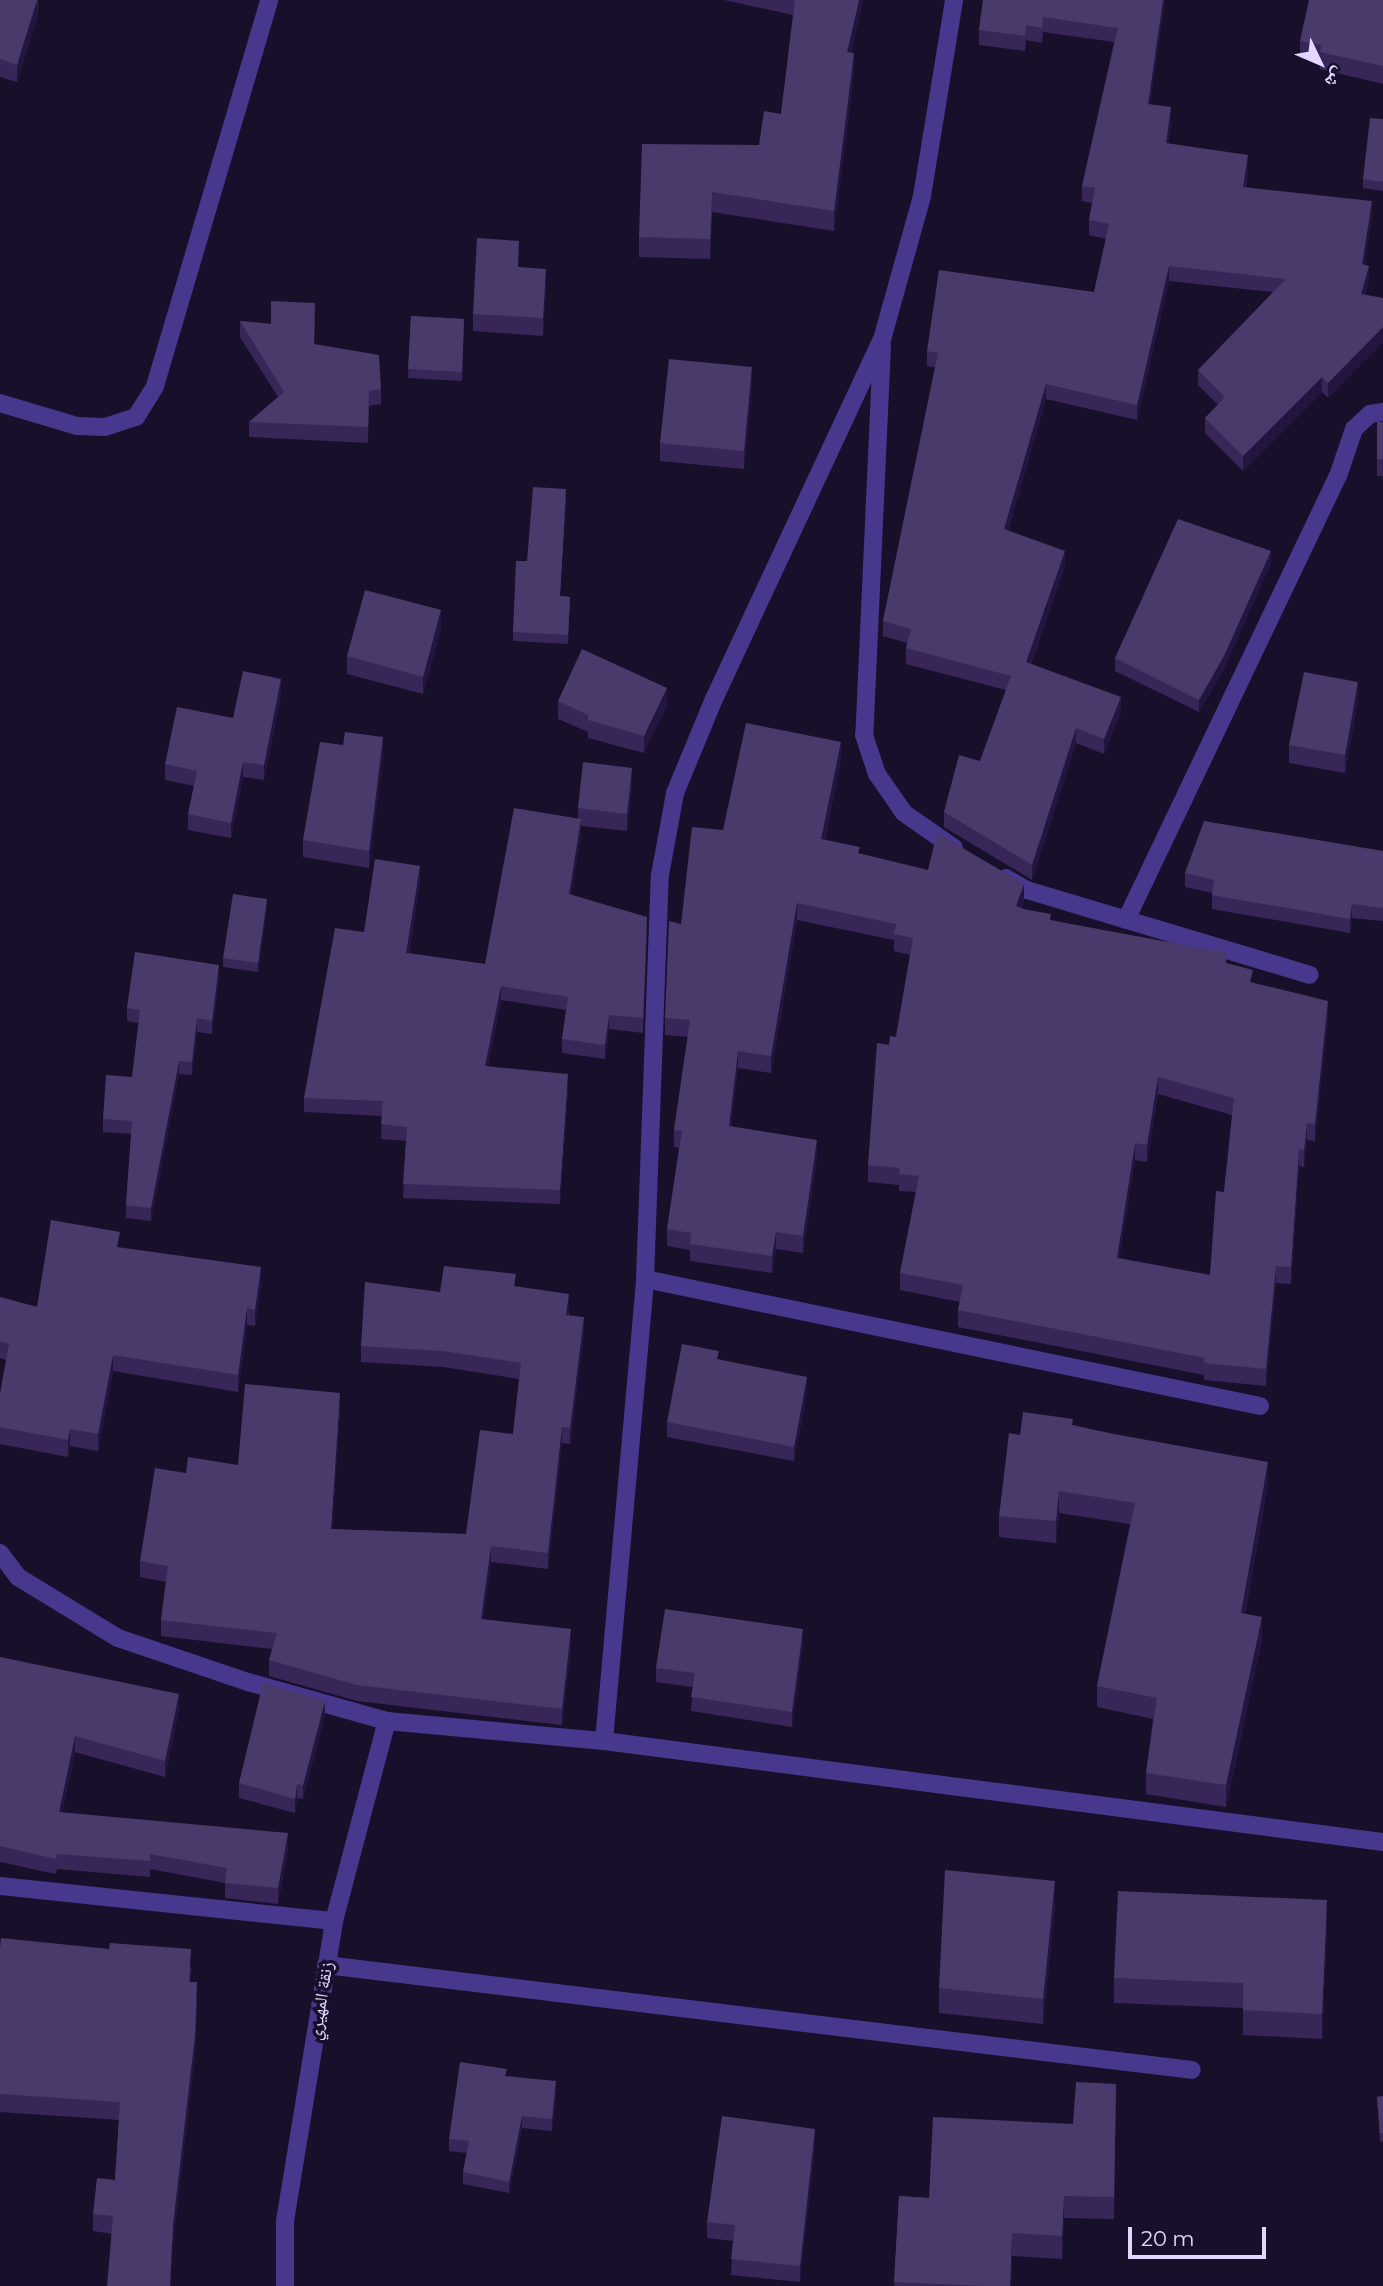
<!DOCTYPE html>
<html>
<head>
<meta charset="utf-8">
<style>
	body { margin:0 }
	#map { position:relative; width:1383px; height:2286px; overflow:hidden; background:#180f2b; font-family:Montserrat,"Noto Naskh Arabic",sans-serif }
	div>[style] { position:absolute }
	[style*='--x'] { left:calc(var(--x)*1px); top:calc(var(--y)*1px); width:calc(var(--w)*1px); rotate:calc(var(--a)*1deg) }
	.street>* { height:18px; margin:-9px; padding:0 9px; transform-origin:9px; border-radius:9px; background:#47378d }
	.wall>* { inset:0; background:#382659 }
	.shaded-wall>* { inset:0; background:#23153f }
	.building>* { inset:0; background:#4a396b }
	span { translate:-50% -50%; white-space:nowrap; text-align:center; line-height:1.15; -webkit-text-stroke:7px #180f2b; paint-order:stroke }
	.street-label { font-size:18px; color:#e2d8ff }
	.north { position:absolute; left:1285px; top:28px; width:70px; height:70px; -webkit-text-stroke:5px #180f2b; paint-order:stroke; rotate:134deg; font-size:19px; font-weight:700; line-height:28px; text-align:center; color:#e2d8ff }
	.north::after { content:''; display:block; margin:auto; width:24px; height:32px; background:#e2d8ff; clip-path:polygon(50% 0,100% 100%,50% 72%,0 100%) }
	.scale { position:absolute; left:1128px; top:2227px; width:138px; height:32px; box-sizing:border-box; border:4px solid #e2d8ff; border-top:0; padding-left:9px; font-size:21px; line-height:24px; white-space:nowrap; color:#e2d8ff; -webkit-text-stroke:5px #180f2b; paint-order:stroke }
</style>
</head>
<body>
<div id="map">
	<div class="street">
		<div style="--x:882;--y:346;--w:389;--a:92.6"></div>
		<div style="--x:864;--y:735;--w:41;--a:71.6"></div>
		<div style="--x:877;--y:774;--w:47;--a:55.3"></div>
		<div style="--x:904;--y:813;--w:61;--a:35"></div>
		<div style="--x:0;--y:403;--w:80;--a:16.6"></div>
		<div style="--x:77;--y:426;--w:28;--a:2"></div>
		<div style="--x:105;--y:427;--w:33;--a:-18"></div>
		<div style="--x:136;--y:417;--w:36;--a:-58"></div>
		<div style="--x:155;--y:386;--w:402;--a:-73.5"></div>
		<div style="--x:1006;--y:878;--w:24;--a:30"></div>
		<div style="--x:1027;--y:890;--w:295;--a:16.7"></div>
		<div style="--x:1126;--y:920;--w:492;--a:-64.5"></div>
		<div style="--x:1338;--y:476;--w:50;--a:-71.2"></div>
		<div style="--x:1354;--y:429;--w:22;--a:-43"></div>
		<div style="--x:1370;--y:414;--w:13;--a:-9"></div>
		<div style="--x:645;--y:1279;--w:628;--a:11.67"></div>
		<div style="--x:0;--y:1553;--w:30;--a:53"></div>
		<div style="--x:18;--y:1577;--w:117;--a:31.4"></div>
		<div style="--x:118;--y:1638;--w:137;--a:18.7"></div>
		<div style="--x:248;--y:1682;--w:144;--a:15.7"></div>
		<div style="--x:387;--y:1721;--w:218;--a:5.3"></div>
		<div style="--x:604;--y:1741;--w:786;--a:7.39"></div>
		<div style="--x:604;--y:1741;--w:464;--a:-84.9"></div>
		<div style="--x:645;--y:1279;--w:404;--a:-87.9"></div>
		<div style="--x:660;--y:875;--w:83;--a:-79.6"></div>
		<div style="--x:675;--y:793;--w:102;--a:-67.5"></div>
		<div style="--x:714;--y:699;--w:400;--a:-65"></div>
		<div style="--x:883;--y:336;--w:145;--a:-74.4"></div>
		<div style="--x:922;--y:196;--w:199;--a:-80.7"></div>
		<div style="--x:0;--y:1886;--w:336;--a:6"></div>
		<div style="--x:326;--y:1965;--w:872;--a:6.91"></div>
		<div style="--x:285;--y:2286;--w:65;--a:-90"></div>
		<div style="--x:285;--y:2221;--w:304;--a:-80.7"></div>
		<div style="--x:334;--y:1921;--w:207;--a:-75.2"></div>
	</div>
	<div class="wall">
		<div style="clip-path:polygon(0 0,38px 0,38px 15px,17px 82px,0 77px)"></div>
		<div style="clip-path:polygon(724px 0,863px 0,851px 52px,854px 73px,834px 231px,712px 212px,710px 259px,639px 257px,639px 237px,759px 145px,781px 114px,793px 15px)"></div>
		<div style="clip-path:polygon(983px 0,1165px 0,1150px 104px,1171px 122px,1168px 144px,1248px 170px,1246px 187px,1372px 216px,1364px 265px,1369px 281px,1365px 295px,1383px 298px,1383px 342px,1328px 398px,1322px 392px,1243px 471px,1205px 433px,1205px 418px,1218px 405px,1198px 385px,1198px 370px,1273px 292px,1169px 281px,1137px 420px,1046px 399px,1008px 531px,1065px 566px,1031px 664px,1121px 712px,1104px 754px,1076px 743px,1032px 880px,944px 827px,944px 812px,980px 761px,1006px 690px,906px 664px,906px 648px,907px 643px,883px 636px,883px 621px,935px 367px,927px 366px,927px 351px,1094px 292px,1106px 239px,1089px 235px,1089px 220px,1092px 203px,1082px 201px,1082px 186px,1114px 42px,1043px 32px,1042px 43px,1026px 40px,1025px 51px,979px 45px,979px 30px)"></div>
		<div style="clip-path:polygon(1383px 0,1383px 84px,1320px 69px,1320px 62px,1300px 58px,1300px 41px)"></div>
		<div style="clip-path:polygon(1383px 119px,1383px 191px,1363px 188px,1363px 179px)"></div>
		<div style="clip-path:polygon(519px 267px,546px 286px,543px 336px,473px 331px,473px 314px)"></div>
		<div style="clip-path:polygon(411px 316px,464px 319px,462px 381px,408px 378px)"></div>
		<div style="clip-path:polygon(315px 319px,314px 345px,381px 389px,381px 404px,369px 406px,368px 443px,249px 437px,249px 422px,278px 397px,240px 337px,240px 321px,271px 324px)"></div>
		<div style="clip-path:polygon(752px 385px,744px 469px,660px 461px,660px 443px)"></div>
		<div style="clip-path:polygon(1377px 422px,1383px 422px,1383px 476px,1377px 476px)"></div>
		<div style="clip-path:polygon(566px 498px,560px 596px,570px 597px,568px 644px,513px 641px,513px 632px,527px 561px)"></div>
		<div style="clip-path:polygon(1271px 563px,1224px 669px,1199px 712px,1115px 671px,1115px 658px)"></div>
		<div style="clip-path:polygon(441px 628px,423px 694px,347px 674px,347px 656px)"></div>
		<div style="clip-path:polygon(281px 695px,264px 780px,243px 777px,231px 838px,188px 830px,188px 814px,194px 786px,165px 780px,165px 764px,233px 718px)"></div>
		<div style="clip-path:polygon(1358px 700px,1345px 773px,1289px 763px,1289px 745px)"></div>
		<div style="clip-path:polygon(558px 701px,667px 706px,644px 753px,588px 738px,588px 732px,558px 719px)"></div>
		<div style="clip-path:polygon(343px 745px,383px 754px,369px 868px,303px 857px,303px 840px)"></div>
		<div style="clip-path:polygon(evenodd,841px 759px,825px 839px,860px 854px,1024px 901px,1022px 908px,1051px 920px,1227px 963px,1253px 983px,1328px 1018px,1315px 1141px,1307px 1140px,1304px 1167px,1299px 1166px,1291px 1284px,1276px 1283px,1266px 1386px,1204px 1380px,1204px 1375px,958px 1327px,958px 1310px,960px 1302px,900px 1290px,900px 1273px,916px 1192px,899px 1191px,899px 1185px,868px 1182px,868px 1165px,889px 1045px,896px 1037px,910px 955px,894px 951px,894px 940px,797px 920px,771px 1073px,738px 1068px,731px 1126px,817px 1157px,803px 1253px,776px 1249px,772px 1273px,690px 1261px,690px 1250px,667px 1246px,667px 1229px,679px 1148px,674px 1147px,674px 1130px,688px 1037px,665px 1035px,665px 1018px,681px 924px,723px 830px,841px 759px,1158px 1094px,1232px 1115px,1224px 1192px,1210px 1275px,1119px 1258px,1135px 1160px,1147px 1162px,1158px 1094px)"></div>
		<div style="clip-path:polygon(632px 786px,627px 831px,581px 826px,581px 833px,571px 895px,647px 931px,643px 1033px,609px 1029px,605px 1059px,562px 1053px,562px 1039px,566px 1010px,501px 1000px,488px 1066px,568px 1089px,560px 1204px,403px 1198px,406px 1141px,381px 1139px,382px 1116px,304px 1112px,304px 1098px,364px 932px,420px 880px,409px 953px,485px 964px,578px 819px,578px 808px)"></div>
		<div style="clip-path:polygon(1383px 851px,1383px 921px,1352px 918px,1350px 933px,1212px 909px,1212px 893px,1185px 887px,1185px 873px)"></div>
		<div style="clip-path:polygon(267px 908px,258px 972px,223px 967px,223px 958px)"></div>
		<div style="clip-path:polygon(219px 978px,212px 1034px,197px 1032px,192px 1075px,179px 1074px,151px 1221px,126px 1218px,126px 1205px,131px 1134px,103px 1132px,103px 1119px,132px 1077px,139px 1023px,127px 1021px,127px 1008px)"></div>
		<div style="clip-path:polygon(120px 1248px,261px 1284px,255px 1326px,247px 1325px,238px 1392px,113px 1371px,98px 1451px,70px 1446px,68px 1457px,0 1444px,0 1394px,6px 1360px,0 1358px,0 1297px,37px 1307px)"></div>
		<div style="clip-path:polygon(516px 1287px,569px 1310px,569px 1315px,584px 1334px,570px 1444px,562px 1443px,548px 1569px,491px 1562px,483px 1619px,571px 1645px,562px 1725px,357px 1701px,269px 1676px,269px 1660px,272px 1649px,161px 1636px,161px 1620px,166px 1582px,140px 1577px,140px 1561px,186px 1473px,238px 1465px,340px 1409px,332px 1529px,466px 1534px,513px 1434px,519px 1379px,443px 1367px,361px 1362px,361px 1346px,440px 1292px)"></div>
		<div style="clip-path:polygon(719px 1360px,807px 1391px,794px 1461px,667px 1437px,667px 1422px)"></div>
		<div style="clip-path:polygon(1073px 1425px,1268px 1483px,1245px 1614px,1262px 1639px,1226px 1807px,1146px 1794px,1146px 1773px,1153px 1719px,1097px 1707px,1097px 1686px,1130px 1524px,1059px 1513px,1056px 1543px,999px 1537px,999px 1516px,1020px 1435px)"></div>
		<div style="clip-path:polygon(803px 1643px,792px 1727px,691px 1711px,693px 1687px,656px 1682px,656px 1668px)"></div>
		<div style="clip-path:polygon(0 1657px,179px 1710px,165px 1777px,75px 1752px,62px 1813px,288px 1848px,278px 1904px,225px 1898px,225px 1883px,150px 1869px,150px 1877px,57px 1869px,56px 1874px,0 1862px)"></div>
		<div style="clip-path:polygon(325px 1715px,303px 1799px,297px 1798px,295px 1813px,239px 1798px,239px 1783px)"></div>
		<div style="clip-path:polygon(1055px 1907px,1043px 2024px,939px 2013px,939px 1988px)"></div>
		<div style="clip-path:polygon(1327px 1925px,1322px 2039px,1243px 2035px,1243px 2008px,1114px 2003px,1114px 1978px)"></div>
		<div style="clip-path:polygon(0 1948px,191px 1967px,190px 1982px,197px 2000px,195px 2054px,173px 2243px,93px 2231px,93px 2214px,115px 2180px,119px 2120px,0 2112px)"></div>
		<div style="clip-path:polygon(507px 2076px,556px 2093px,552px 2131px,522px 2128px,509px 2193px,463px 2184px,463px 2172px,467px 2153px,449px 2151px,449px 2139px)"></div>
		<div style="clip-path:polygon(1116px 2084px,1114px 2219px,1064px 2218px,1062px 2259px,1012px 2256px,1011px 2286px,894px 2286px,899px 2196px,929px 2198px,1073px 2124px)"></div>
		<div style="clip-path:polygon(1383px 2096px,1383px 2141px,1380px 2142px,1377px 2097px)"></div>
		<div style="clip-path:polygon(815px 2145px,800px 2282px,731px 2275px,733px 2241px,707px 2238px,707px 2222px)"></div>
	</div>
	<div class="shaded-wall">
		<div style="clip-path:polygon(37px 0,38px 15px,17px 82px,17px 65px)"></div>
		<div style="clip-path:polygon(859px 0,863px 0,847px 72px,847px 52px)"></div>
		<div style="clip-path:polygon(1163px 0,1165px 0,1148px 119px,1148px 104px)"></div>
		<div style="clip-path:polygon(854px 53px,854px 73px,834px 231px,834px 211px)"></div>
		<div style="clip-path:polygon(1171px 107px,1171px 122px,1166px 158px,1166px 143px)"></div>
		<div style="clip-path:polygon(1248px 155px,1248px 170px,1243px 202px,1243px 187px)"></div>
		<div style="clip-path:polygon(1372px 201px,1372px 216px,1362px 279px,1362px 264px)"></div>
		<div style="clip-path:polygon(1169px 266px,1169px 281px,1137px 420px,1137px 405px)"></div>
		<div style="clip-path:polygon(1369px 266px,1369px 281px,1361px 309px,1361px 294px)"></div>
		<div style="clip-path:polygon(546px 269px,546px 286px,543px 336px,543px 318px)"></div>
		<div style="clip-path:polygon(1383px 327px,1383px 342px,1328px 398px,1328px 383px)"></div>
		<div style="clip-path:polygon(752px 367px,752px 385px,744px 469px,744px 451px)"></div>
		<div style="clip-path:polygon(1322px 377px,1322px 392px,1243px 471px,1243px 456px)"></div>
		<div style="clip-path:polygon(1046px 384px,1046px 399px,1004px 544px,1004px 529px)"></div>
		<div style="clip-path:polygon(1065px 551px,1065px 566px,1026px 677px,1026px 662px)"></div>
		<div style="clip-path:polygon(1271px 551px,1271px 563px,1224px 669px,1199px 712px,1199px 700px)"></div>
		<div style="clip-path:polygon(441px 610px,441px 628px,423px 694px,423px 677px)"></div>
		<div style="clip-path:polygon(281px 679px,281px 695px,264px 780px,264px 765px)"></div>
		<div style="clip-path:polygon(1358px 682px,1358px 700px,1345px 773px,1345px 755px)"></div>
		<div style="clip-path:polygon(667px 688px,667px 706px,644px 753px,644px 736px)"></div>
		<div style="clip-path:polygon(1121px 697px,1121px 712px,1104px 754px,1104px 739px)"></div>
		<div style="clip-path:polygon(1076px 728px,1076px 743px,1032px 880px,1032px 865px)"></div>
		<div style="clip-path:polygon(383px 737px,383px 754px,369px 868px,369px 851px)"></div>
		<div style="clip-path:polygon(841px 742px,841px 759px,821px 856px,821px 839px)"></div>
		<div style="clip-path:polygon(243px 762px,243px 777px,231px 838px,231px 823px)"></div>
		<div style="clip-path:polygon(632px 768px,632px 786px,627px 831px,627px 814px)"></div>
		<div style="clip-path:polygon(581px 819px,581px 833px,569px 908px,569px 894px)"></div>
		<div style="clip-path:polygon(420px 866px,420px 880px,406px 967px,406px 953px)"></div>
		<div style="clip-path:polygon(1024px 884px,1024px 901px,1016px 923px,1016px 906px)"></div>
		<div style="clip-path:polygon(267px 899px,267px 908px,258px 972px,258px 963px)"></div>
		<div style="clip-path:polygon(797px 903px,797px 920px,771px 1073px,771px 1056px)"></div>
		<div style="clip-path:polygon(1352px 904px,1352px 918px,1350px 933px,1350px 919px)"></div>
		<div style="clip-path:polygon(219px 965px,219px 978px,212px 1034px,212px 1021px)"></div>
		<div style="clip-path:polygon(501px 986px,501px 1000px,485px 1080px,485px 1066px)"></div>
		<div style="clip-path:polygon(1328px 1001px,1328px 1018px,1315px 1141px,1315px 1124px)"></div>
		<div style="clip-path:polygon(609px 1015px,609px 1029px,605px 1059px,605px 1045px)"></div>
		<div style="clip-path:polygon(197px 1018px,197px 1032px,192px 1075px,192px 1062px)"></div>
		<div style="clip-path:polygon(738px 1051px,738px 1068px,729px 1143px,729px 1126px)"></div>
		<div style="clip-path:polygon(179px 1061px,179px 1074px,151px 1221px,151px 1208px)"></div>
		<div style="clip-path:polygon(568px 1074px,568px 1089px,560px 1204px,560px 1190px)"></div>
		<div style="clip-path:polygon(1158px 1077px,1158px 1094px,1147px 1162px,1147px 1145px)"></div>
		<div style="clip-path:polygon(1307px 1123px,1307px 1140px,1304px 1167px,1304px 1150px)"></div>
		<div style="clip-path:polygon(817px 1140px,817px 1157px,803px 1253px,803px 1236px)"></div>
		<div style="clip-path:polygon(1135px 1143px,1135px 1160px,1117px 1275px,1117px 1258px)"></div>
		<div style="clip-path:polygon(1299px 1149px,1299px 1166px,1291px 1284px,1291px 1267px)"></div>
		<div style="clip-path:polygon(776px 1232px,776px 1249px,772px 1273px,772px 1256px)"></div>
		<div style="clip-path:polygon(1276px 1266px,1276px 1283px,1266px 1386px,1266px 1369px)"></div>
		<div style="clip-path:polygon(261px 1267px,261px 1284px,255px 1326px,255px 1310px)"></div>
		<div style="clip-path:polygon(569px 1294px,569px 1310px,566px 1331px,566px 1315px)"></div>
		<div style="clip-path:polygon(247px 1308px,247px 1325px,238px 1392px,238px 1375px)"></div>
		<div style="clip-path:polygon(584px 1317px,584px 1334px,570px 1444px,570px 1428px)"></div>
		<div style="clip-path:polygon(113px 1355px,113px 1371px,98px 1451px,98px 1434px)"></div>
		<div style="clip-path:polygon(807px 1377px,807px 1391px,794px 1461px,794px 1447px)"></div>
		<div style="clip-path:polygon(340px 1393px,340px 1409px,331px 1545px,331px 1529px)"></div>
		<div style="clip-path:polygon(562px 1427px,562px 1443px,548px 1569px,548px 1553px)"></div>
		<div style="clip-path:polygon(70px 1429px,70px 1446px,68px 1457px,68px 1440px)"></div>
		<div style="clip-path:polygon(1268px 1462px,1268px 1483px,1241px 1635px,1241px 1613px)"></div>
		<div style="clip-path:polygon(1059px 1491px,1059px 1513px,1056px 1543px,1056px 1521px)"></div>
		<div style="clip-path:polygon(491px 1546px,491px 1562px,481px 1635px,481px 1619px)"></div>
		<div style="clip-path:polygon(1262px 1617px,1262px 1639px,1226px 1807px,1226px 1785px)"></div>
		<div style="clip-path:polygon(571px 1629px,571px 1645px,562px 1725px,562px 1709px)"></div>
		<div style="clip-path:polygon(803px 1629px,803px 1643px,792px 1727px,792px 1712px)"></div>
		<div style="clip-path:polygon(179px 1694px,179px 1710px,165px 1777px,165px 1761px)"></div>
		<div style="clip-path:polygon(325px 1701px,325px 1715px,303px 1799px,303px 1785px)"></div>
		<div style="clip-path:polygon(75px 1736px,75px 1752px,59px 1828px,59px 1812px)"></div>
		<div style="clip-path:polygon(297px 1784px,297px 1798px,295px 1813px,295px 1799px)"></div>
		<div style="clip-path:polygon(288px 1833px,288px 1848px,278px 1904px,278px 1888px)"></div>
		<div style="clip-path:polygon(1055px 1881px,1055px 1907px,1043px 2024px,1043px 1999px)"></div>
		<div style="clip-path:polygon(1327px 1900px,1327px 1925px,1322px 2039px,1322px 2014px)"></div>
		<div style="clip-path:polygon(197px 1982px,195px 2054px,173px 2243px,171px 2286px,170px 2286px,173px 2225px)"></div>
		<div style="clip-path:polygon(556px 2081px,556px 2093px,552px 2131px,552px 2119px)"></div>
		<div style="clip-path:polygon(522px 2116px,522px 2128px,509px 2193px,509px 2182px)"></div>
		<div style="clip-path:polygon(815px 2129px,815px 2145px,800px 2282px,800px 2266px)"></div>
		<div style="clip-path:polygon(1064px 2196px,1064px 2218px,1062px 2259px,1062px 2236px)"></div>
		<div style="clip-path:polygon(1012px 2233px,1012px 2256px,1011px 2286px,1010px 2286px)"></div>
	</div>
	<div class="building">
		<div style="clip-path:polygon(0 0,37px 0,17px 65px,0 59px)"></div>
		<div style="clip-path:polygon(795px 0,859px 0,847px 52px,854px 53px,834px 211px,712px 192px,710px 239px,639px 237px,642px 144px,759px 145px,764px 111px,781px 114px)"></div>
		<div style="clip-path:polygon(983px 0,1163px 0,1148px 104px,1171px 107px,1166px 143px,1248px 155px,1243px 187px,1372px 201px,1362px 264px,1369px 266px,1361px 294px,1383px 298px,1383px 327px,1328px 383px,1322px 377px,1243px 456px,1205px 418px,1225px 397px,1198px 370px,1286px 279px,1169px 266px,1137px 405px,1046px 384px,1004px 529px,1065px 551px,1026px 662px,1121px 697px,1104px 739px,1076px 728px,1032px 865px,944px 812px,959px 755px,980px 761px,1011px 676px,906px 648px,911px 629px,883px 621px,938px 353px,927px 351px,939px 270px,1094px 292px,1109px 224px,1089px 220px,1095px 188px,1082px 186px,1118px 28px,1043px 17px,1042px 28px,1026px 25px,1025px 36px,979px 30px)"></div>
		<div style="clip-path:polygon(1309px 0,1383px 0,1383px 66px,1320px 52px,1322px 45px,1300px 41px)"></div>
		<div style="clip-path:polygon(1370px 118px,1383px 119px,1383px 182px,1363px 179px)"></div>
		<div style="clip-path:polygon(477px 238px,519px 241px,518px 267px,546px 269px,543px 318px,473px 314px)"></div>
		<div style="clip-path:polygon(271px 301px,315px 303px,314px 344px,379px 355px,381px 389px,369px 391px,368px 427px,249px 422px,284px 392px,240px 321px,271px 324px)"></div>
		<div style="clip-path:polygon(411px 316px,464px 319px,462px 372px,408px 369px)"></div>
		<div style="clip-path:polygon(669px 359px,752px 367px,744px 451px,660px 443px)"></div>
		<div style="clip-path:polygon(1377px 422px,1383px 422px,1383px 459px,1377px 459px)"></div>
		<div style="clip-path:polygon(533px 487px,566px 489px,560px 596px,570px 597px,568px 635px,513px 632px,516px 561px,527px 561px)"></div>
		<div style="clip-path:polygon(1178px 519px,1271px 551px,1224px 656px,1199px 700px,1115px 658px)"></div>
		<div style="clip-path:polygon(365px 590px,441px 610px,423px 677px,347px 656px)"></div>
		<div style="clip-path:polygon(582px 649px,667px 688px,644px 736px,588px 720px,588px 715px,558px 701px)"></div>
		<div style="clip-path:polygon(243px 671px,281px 679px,264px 765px,243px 762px,231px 823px,188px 814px,197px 771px,165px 764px,177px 707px,233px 718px)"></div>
		<div style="clip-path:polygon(1304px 672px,1358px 682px,1345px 755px,1289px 745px)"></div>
		<div style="clip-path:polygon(evenodd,746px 723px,841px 742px,821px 839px,860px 847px,858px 853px,928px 870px,937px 833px,1024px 884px,1016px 906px,1023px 909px,1051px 914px,1050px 920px,1227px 953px,1226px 963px,1253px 970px,1250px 982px,1328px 1001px,1315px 1124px,1307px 1123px,1304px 1150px,1299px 1149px,1291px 1267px,1276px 1266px,1266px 1369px,1204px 1363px,1205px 1358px,958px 1310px,963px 1285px,900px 1273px,919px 1176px,899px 1174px,900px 1168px,868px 1165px,877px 1043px,889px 1045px,890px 1036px,896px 1037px,913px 938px,894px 934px,896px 924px,797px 903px,771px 1056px,738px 1051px,729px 1126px,817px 1140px,803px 1236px,776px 1232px,772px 1256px,690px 1244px,691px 1233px,667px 1229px,682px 1131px,674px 1130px,690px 1020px,665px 1018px,669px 921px,681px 924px,692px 827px,723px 830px,746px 723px,1158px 1077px,1234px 1098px,1224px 1192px,1216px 1191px,1210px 1275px,1117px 1258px,1135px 1143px,1147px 1145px,1158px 1077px)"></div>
		<div style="clip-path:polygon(345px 732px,383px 737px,369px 851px,303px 840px,320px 742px,343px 745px)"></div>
		<div style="clip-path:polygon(583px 762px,632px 768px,627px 814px,578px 808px)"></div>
		<div style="clip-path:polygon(514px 808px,581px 819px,569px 894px,647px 917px,643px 1018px,609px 1015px,605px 1045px,562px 1039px,568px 997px,501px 986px,485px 1066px,568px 1074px,560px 1190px,403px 1184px,407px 1127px,381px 1124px,383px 1101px,304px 1098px,335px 928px,364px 932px,375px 859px,420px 866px,406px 953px,485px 964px)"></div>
		<div style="clip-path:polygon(1204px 821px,1383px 851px,1383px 908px,1352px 904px,1350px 919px,1212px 895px,1214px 880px,1185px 873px)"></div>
		<div style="clip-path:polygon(233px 894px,267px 899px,258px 963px,223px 958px)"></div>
		<div style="clip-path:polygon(135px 952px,219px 965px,212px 1021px,197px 1018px,192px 1062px,179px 1061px,151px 1208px,126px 1205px,132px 1121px,103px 1119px,106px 1075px,132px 1077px,140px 1010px,127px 1008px)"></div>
		<div style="clip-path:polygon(51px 1220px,120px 1232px,117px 1247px,261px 1267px,255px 1310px,247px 1308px,238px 1375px,113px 1355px,98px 1434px,70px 1429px,68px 1440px,0 1427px,0 1394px,9px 1344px,0 1341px,0 1297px,37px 1307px)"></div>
		<div style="clip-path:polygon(444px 1266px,516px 1274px,514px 1286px,569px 1294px,566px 1315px,584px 1317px,570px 1428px,562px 1427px,548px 1553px,491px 1546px,481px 1619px,571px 1629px,562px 1709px,357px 1685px,269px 1660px,277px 1633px,161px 1620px,168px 1566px,140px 1561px,155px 1468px,186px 1473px,188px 1457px,238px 1465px,245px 1384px,340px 1393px,331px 1529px,466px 1534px,480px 1430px,513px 1434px,521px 1363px,443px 1351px,361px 1346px,365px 1282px,440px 1292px)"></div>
		<div style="clip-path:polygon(682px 1344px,719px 1351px,717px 1359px,807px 1377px,794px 1447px,667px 1422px)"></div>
		<div style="clip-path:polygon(1023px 1412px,1073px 1419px,1072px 1425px,1114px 1434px,1268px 1462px,1241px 1613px,1262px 1617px,1226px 1785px,1146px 1773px,1157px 1698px,1097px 1686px,1135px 1503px,1059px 1491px,1056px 1521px,999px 1516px,1009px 1433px,1020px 1435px)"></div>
		<div style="clip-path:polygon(665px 1609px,803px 1629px,792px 1712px,691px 1697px,695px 1673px,656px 1668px)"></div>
		<div style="clip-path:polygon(0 1657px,179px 1694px,165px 1761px,75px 1736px,59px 1812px,288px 1833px,278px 1888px,225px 1883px,227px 1868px,150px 1854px,150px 1861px,57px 1854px,56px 1859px,0 1846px)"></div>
		<div style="clip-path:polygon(263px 1683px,325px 1701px,303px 1785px,297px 1784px,295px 1799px,239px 1783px)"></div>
		<div style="clip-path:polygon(945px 1870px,1055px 1881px,1043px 1999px,939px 1988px)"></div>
		<div style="clip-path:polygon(1118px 1891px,1327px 1900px,1322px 2014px,1243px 2010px,1243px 1983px,1114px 1978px)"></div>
		<div style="clip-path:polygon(1px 1938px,109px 1949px,110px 1943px,191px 1949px,189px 1982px,197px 1982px,195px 2036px,173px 2225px,170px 2286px,107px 2286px,113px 2216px,93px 2214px,97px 2178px,115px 2180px,120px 2102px,0 2094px,0 1948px)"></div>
		<div style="clip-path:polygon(460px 2062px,507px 2069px,505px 2076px,556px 2081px,552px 2119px,522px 2116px,509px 2182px,463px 2172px,469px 2141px,449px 2139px)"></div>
		<div style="clip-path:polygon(1076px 2082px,1116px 2084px,1114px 2197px,1064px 2196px,1062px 2236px,1012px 2233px,1010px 2286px,985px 2286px,894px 2282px,899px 2196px,929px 2198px,933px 2117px,1073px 2124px)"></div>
		<div style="clip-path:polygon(1383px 2096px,1383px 2133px,1380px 2133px,1377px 2097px)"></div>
		<div style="clip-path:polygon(722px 2116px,815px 2129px,800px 2266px,731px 2259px,735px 2225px,707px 2222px)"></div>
	</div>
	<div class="street-label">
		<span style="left:321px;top:2001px;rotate:-81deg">زنقة المهيري</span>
	</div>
	<div class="north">ش</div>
	<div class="scale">20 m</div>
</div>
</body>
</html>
